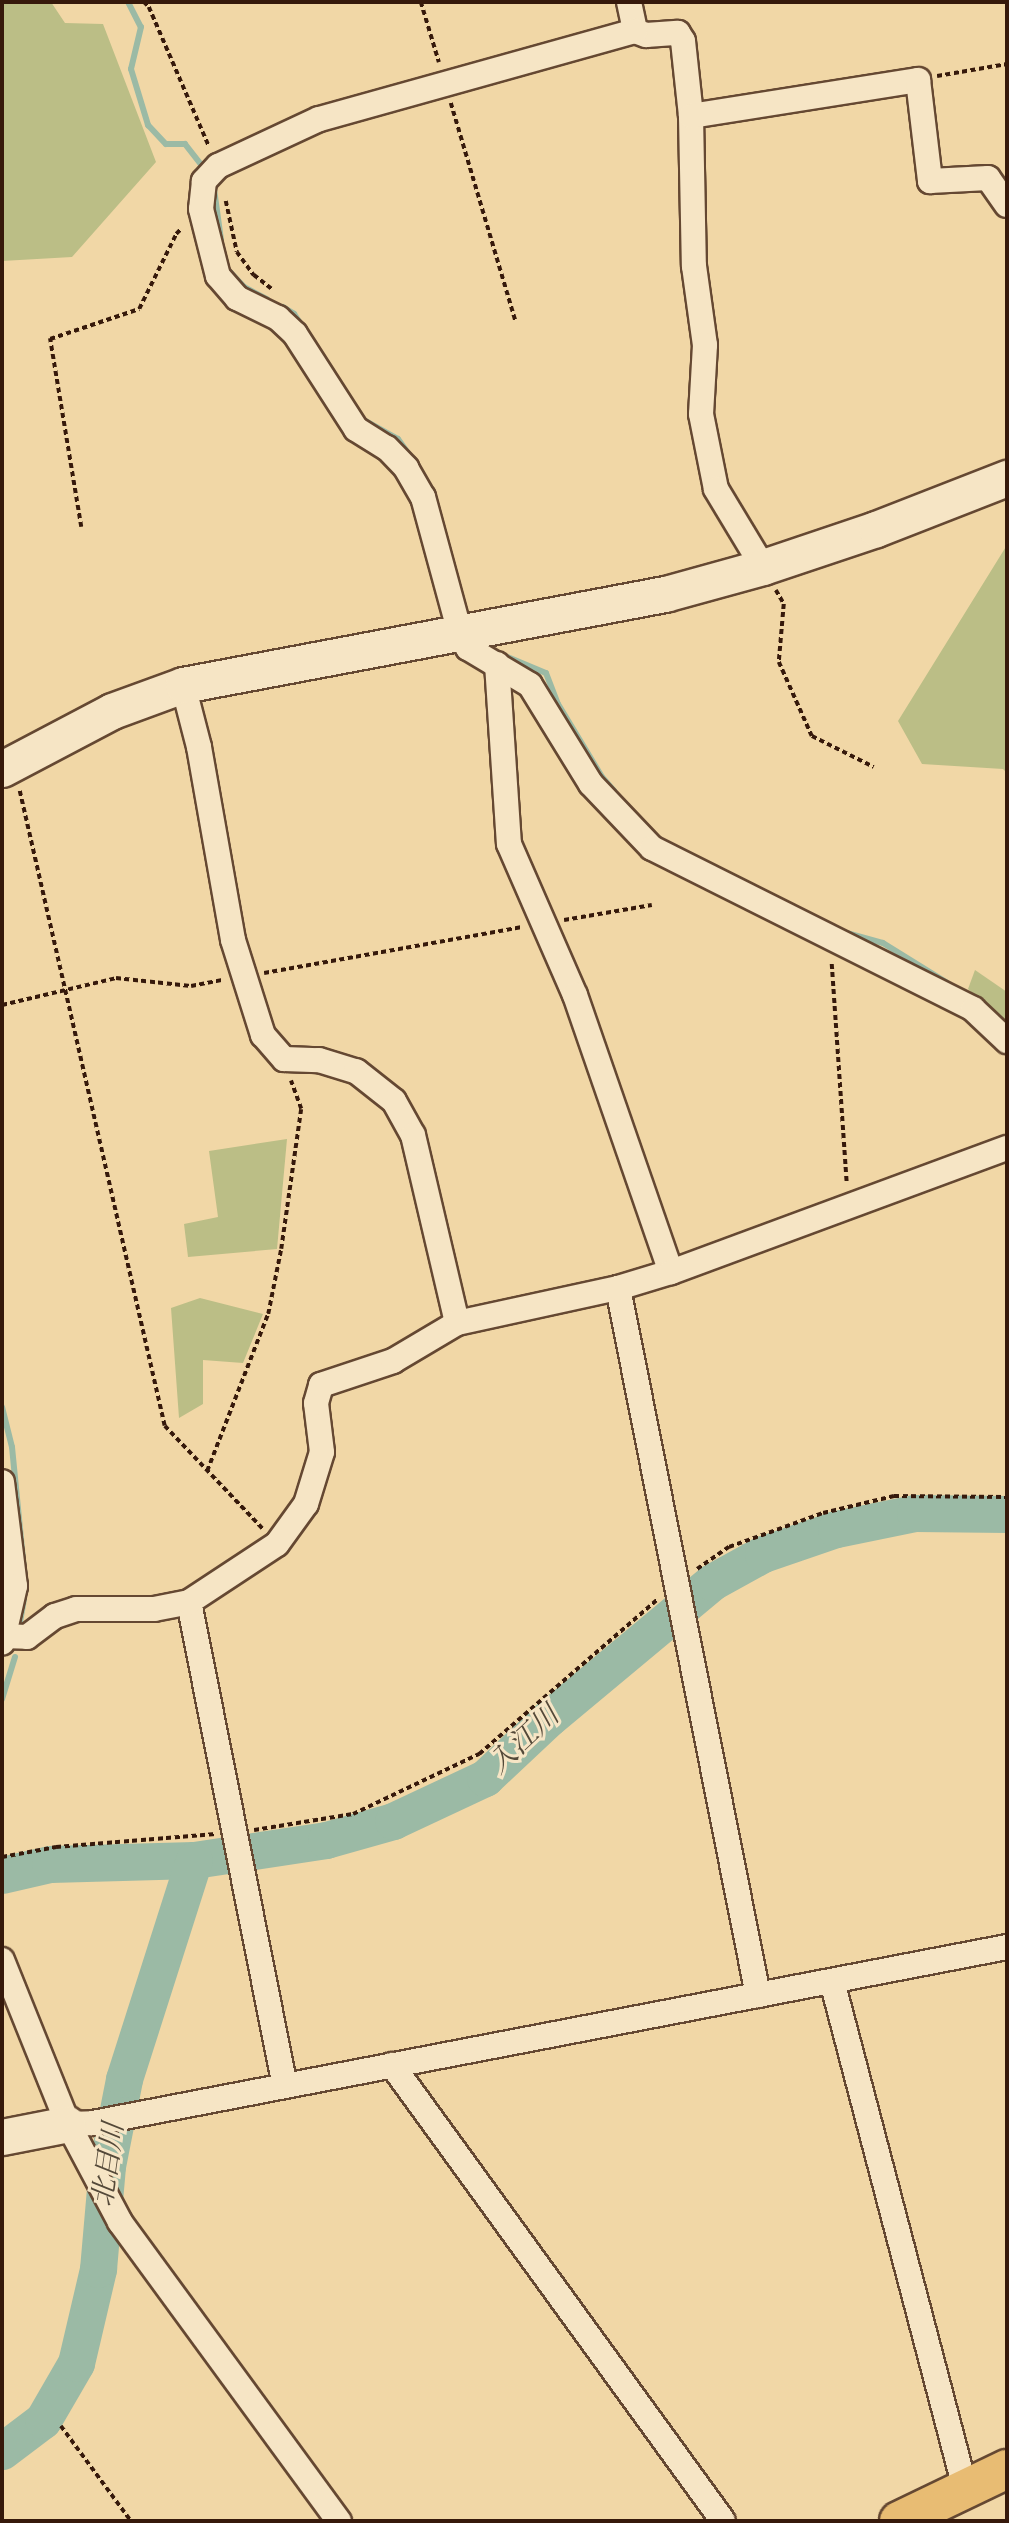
<!DOCTYPE html>
<html>
<head>
<meta charset="utf-8">
<style>
	body { margin:0 }
	#map { position:relative; width:1009px; height:2523px; overflow:hidden; background:#f1d7a6; font-family:"Old Standard TT","Noto Serif JP",serif }
	div>[style] { position:absolute }
	[style*='--x'] { left:calc(var(--x)*1px); top:calc(var(--y)*1px); width:calc(var(--w)*1px); rotate:calc(var(--a)*1deg) }
	.green>* { inset:0; background:#bbbe86 }
	.stream>* { height:6px; margin:-3px; padding:0 3px; transform-origin:3px; border-radius:3px; background:#9bbaa5 }
	.river>* { height:37px; margin:-18.5px; padding:0 18.5px; transform-origin:18.5px; border-radius:18.5px; background:#9bbaa5 }
	.path>* { height:3.5px; margin-top:-1.75px; transform-origin:0; background:repeating-linear-gradient(90deg,#36190b 0 5px,transparent 0 8.5px) }
	.roads { filter:drop-shadow(2px 0 #654832) drop-shadow(-2px 0 #654832) drop-shadow(0 2px #654832) drop-shadow(0 -2px #654832) }
	.street>* { height:24px; margin:-12px; padding:0 12px; transform-origin:12px; border-radius:12px; background:#f6e5c5 }
	.secondary>* { height:35px; margin:-17.5px; padding:0 17.5px; transform-origin:17.5px; border-radius:17.5px; background:#f6e5c5 }
	.highway>* { height:38px; margin:-19px; padding:0 19px; transform-origin:19px; border-radius:19px; background:#e8bc73 }
	span { translate:-50% -50%; white-space:nowrap; text-align:center; line-height:1.15; -webkit-text-stroke:6px #f6e5c5; paint-order:stroke }
	.water-label { font-size:28px; color:#544939; font-style:italic }
	.frame { position:absolute; inset:0; border:4px solid #36190b; pointer-events:none }
</style>
</head>
<body>
<div id="map">
	<div class="green">
		<div style="clip-path:polygon(2px 2px,51px 2px,65px 23px,103px 24px,156px 162px,72px 257px,2px 261px)"></div>
		<div style="clip-path:polygon(1007px 545px,1007px 773px,1003px 769px,922px 764px,898px 721px)"></div>
		<div style="clip-path:polygon(975px 970px,1007px 992px,1007px 1025px,968px 989px)"></div>
		<div style="clip-path:polygon(287px 1139px,277px 1249px,188px 1257px,184px 1224px,218px 1217px,209px 1151px)"></div>
		<div style="clip-path:polygon(200px 1298px,263px 1314px,243px 1363px,203px 1360px,203px 1404px,179px 1418px,171px 1308px)"></div>
	</div>
	<div class="stream">
		<div style="--x:128;--y:2;--w:28;--a:63"></div>
		<div style="--x:141;--y:27;--w:43;--a:103.4"></div>
		<div style="--x:131;--y:69;--w:59;--a:73.1"></div>
		<div style="--x:148;--y:125;--w:26;--a:47"></div>
		<div style="--x:166;--y:144;--w:19;--a:0"></div>
		<div style="--x:185;--y:144;--w:33;--a:52"></div>
		<div style="--x:214;--y:189;--w:51;--a:82.2"></div>
		<div style="--x:231;--y:273;--w:19;--a:47"></div>
		<div style="--x:244;--y:287;--w:26;--a:28"></div>
		<div style="--x:283;--y:307;--w:13;--a:32"></div>
		<div style="--x:294;--y:314;--w:14;--a:56"></div>
		<div style="--x:360;--y:418;--w:43;--a:28.9"></div>
		<div style="--x:398;--y:439;--w:19;--a:55"></div>
		<div style="--x:485;--y:643;--w:13;--a:42"></div>
		<div style="--x:495;--y:652;--w:55;--a:22.4"></div>
		<div style="--x:546;--y:673;--w:33;--a:69"></div>
		<div style="--x:558;--y:704;--w:85;--a:58.9"></div>
		<div style="--x:602;--y:777;--w:18;--a:49"></div>
		<div style="--x:843;--y:932;--w:41;--a:15.4"></div>
		<div style="--x:883;--y:943;--w:74;--a:31.8"></div>
		<div style="--x:2;--y:1407;--w:41;--a:76"></div>
		<div style="--x:12;--y:1447;--w:143;--a:84.4"></div>
		<div style="--x:20;--y:1622;--w:23;--a:-80"></div>
		<div style="--x:2;--y:1699;--w:44;--a:-72.8"></div>
	</div>
	<div class="river">
		<div style="--x:2;--y:1875;--w:49;--a:-12.9"></div>
		<div style="--x:50;--y:1864;--w:144;--a:-1.6"></div>
		<div style="--x:194;--y:1860;--w:134;--a:-8.6"></div>
		<div style="--x:326;--y:1840;--w:70;--a:-15.8"></div>
		<div style="--x:393;--y:1821;--w:102;--a:-25.1"></div>
		<div style="--x:485;--y:1778;--w:88;--a:-43.2"></div>
		<div style="--x:549;--y:1718;--w:212;--a:-39.8"></div>
		<div style="--x:712;--y:1582;--w:58;--a:-28.8"></div>
		<div style="--x:763;--y:1554;--w:77;--a:-18.9"></div>
		<div style="--x:836;--y:1529;--w:81;--a:-11.4"></div>
		<div style="--x:915;--y:1513;--w:92;--a:0.6"></div>
		<div style="--x:2;--y:2451;--w:51;--a:-37.1"></div>
		<div style="--x:43;--y:2420;--w:66;--a:-59.9"></div>
		<div style="--x:76;--y:2363;--w:97;--a:-76.8"></div>
		<div style="--x:98;--y:2269;--w:103;--a:-85"></div>
		<div style="--x:107;--y:2166;--w:89;--a:-78.9"></div>
		<div style="--x:124;--y:2079;--w:230;--a:-72.3"></div>
	</div>
	<div class="path">
		<div style="--x:144;--y:2;--w:7;--a:45"></div>
		<div style="--x:149;--y:7;--w:151;--a:66.7"></div>
		<div style="--x:421;--y:2;--w:63;--a:73.3"></div>
		<div style="--x:937;--y:76;--w:71;--a:-9.7"></div>
		<div style="--x:451;--y:103;--w:228;--a:73.5"></div>
		<div style="--x:226;--y:201;--w:52;--a:77.8"></div>
		<div style="--x:237;--y:252;--w:29;--a:54"></div>
		<div style="--x:254;--y:275;--w:23;--a:38"></div>
		<div style="--x:81;--y:527;--w:191;--a:-99.4"></div>
		<div style="--x:50;--y:339;--w:94;--a:-18.6"></div>
		<div style="--x:139;--y:309;--w:84;--a:-63.7"></div>
		<div style="--x:176;--y:234;--w:8;--a:-45"></div>
		<div style="--x:776;--y:590;--w:16;--a:60"></div>
		<div style="--x:784;--y:604;--w:58;--a:94.9"></div>
		<div style="--x:779;--y:662;--w:81;--a:66"></div>
		<div style="--x:812;--y:736;--w:69;--a:26.6"></div>
		<div style="--x:20;--y:791;--w:651;--a:77.14"></div>
		<div style="--x:165;--y:1426;--w:142;--a:46.4"></div>
		<div style="--x:564;--y:920;--w:89;--a:-9.7"></div>
		<div style="--x:832;--y:964;--w:220;--a:86.1"></div>
		<div style="--x:264;--y:973;--w:262;--a:-10.1"></div>
		<div style="--x:2;--y:1005;--w:117;--a:-13.3"></div>
		<div style="--x:116;--y:978;--w:75;--a:6.1"></div>
		<div style="--x:191;--y:986;--w:32;--a:-11"></div>
		<div style="--x:207;--y:1471;--w:168;--a:-68.8"></div>
		<div style="--x:268;--y:1314;--w:66;--a:-78.7"></div>
		<div style="--x:281;--y:1249;--w:141;--a:-81.9"></div>
		<div style="--x:301;--y:1109;--w:30;--a:-110"></div>
		<div style="--x:697;--y:1569;--w:39;--a:-35"></div>
		<div style="--x:729;--y:1547;--w:100;--a:-19.9"></div>
		<div style="--x:823;--y:1513;--w:73;--a:-13.5"></div>
		<div style="--x:894;--y:1496;--w:113;--a:0.5"></div>
		<div style="--x:254;--y:1830;--w:100;--a:-9.2"></div>
		<div style="--x:353;--y:1814;--w:140;--a:-25.5"></div>
		<div style="--x:479;--y:1754;--w:235;--a:-40.9"></div>
		<div style="--x:2;--y:1857;--w:55;--a:-10.5"></div>
		<div style="--x:56;--y:1847;--w:160;--a:-4.7"></div>
		<div style="--x:61;--y:2426;--w:118;--a:53.6"></div>
	</div>
	<div class="roads">
		<div class="street">
			<div style="--x:629;--y:2;--w:30;--a:78"></div>
			<div style="--x:635;--y:31;--w:12;--a:20"></div>
			<div style="--x:646;--y:35;--w:32;--a:-4"></div>
			<div style="--x:678;--y:33;--w:9;--a:58"></div>
			<div style="--x:683;--y:41;--w:75;--a:83.9"></div>
			<div style="--x:691;--y:116;--w:150;--a:88.9"></div>
			<div style="--x:694;--y:266;--w:80;--a:82.1"></div>
			<div style="--x:705;--y:345;--w:69;--a:93.3"></div>
			<div style="--x:701;--y:414;--w:76;--a:78.7"></div>
			<div style="--x:716;--y:489;--w:91;--a:58.9"></div>
			<div style="--x:635;--y:31;--w:328;--a:164.4"></div>
			<div style="--x:319;--y:119;--w:111;--a:155"></div>
			<div style="--x:218;--y:166;--w:21;--a:133"></div>
			<div style="--x:204;--y:181;--w:28;--a:96"></div>
			<div style="--x:201;--y:209;--w:69;--a:75.8"></div>
			<div style="--x:218;--y:276;--w:29;--a:49"></div>
			<div style="--x:237;--y:298;--w:46;--a:26"></div>
			<div style="--x:278;--y:318;--w:23;--a:43"></div>
			<div style="--x:295;--y:334;--w:113;--a:57.3"></div>
			<div style="--x:356;--y:429;--w:36;--a:32"></div>
			<div style="--x:387;--y:448;--w:28;--a:46"></div>
			<div style="--x:406;--y:468;--w:34;--a:60"></div>
			<div style="--x:423;--y:497;--w:141;--a:74.8"></div>
			<div style="--x:460;--y:633;--w:17;--a:62"></div>
			<div style="--x:468;--y:648;--w:72;--a:30.8"></div>
			<div style="--x:530;--y:685;--w:116;--a:58.4"></div>
			<div style="--x:591;--y:784;--w:88;--a:46.4"></div>
			<div style="--x:652;--y:848;--w:359;--a:26.6"></div>
			<div style="--x:973;--y:1009;--w:47;--a:43.3"></div>
			<div style="--x:691;--y:116;--w:230;--a:-9"></div>
			<div style="--x:918;--y:80;--w:102;--a:83.2"></div>
			<div style="--x:930;--y:181;--w:58;--a:-3"></div>
			<div style="--x:988;--y:178;--w:33;--a:55"></div>
			<div style="--x:497;--y:664;--w:180;--a:86.2"></div>
			<div style="--x:509;--y:844;--w:165;--a:66.4"></div>
			<div style="--x:575;--y:995;--w:293;--a:70.9"></div>
			<div style="--x:183;--y:685;--w:64;--a:75.5"></div>
			<div style="--x:199;--y:747;--w:196;--a:80"></div>
			<div style="--x:233;--y:940;--w:100;--a:72.5"></div>
			<div style="--x:263;--y:1035;--w:32;--a:49"></div>
			<div style="--x:284;--y:1059;--w:35;--a:2"></div>
			<div style="--x:319;--y:1060;--w:39;--a:17"></div>
			<div style="--x:356;--y:1071;--w:48;--a:38.3"></div>
			<div style="--x:394;--y:1101;--w:39;--a:61"></div>
			<div style="--x:413;--y:1135;--w:193;--a:76.8"></div>
			<div style="--x:618;--y:1288;--w:721;--a:78.8"></div>
			<div style="--x:2;--y:1482;--w:105;--a:82.9"></div>
			<div style="--x:15;--y:1586;--w:58;--a:102.8"></div>
			<div style="--x:189;--y:1602;--w:493;--a:78.8"></div>
			<div style="--x:2;--y:1636;--w:25;--a:2"></div>
			<div style="--x:27;--y:1637;--w:35;--a:-37"></div>
			<div style="--x:55;--y:1616;--w:22;--a:-18"></div>
			<div style="--x:76;--y:1609;--w:78;--a:0"></div>
			<div style="--x:154;--y:1609;--w:36;--a:-11"></div>
			<div style="--x:189;--y:1602;--w:105;--a:-33.4"></div>
			<div style="--x:277;--y:1544;--w:49;--a:-54.1"></div>
			<div style="--x:306;--y:1504;--w:54;--a:-72.9"></div>
			<div style="--x:322;--y:1452;--w:49;--a:-97"></div>
			<div style="--x:316;--y:1403;--w:19;--a:-74"></div>
			<div style="--x:321;--y:1385;--w:76;--a:-18.4"></div>
			<div style="--x:393;--y:1361;--w:74;--a:-30.7"></div>
			<div style="--x:457;--y:1323;--w:165;--a:-12.3"></div>
			<div style="--x:618;--y:1288;--w:55;--a:-16.8"></div>
			<div style="--x:671;--y:1272;--w:358;--a:-20.3"></div>
			<div style="--x:2;--y:1960;--w:177;--a:68.1"></div>
			<div style="--x:68;--y:2124;--w:111;--a:62"></div>
			<div style="--x:120;--y:2222;--w:371;--a:53.8"></div>
			<div style="--x:832;--y:1981;--w:524;--a:75.3"></div>
			<div style="--x:392;--y:2065;--w:563;--a:54.02"></div>
			<div style="--x:68;--y:2124;--w:25;--a:-2"></div>
			<div style="--x:93;--y:2123;--w:931;--a:-10.9"></div>
		</div>
		<div class="secondary">
			<div style="--x:2;--y:769;--w:124;--a:-27.8"></div>
			<div style="--x:112;--y:711;--w:76;--a:-20.1"></div>
			<div style="--x:183;--y:685;--w:491;--a:-10.7"></div>
			<div style="--x:665;--y:594;--w:102;--a:-15.4"></div>
			<div style="--x:763;--y:567;--w:119;--a:-18.6"></div>
			<div style="--x:876;--y:529;--w:141;--a:-21.3"></div>
			<div style="--x:2;--y:2137;--w:67;--a:-11.1"></div>
		</div>
		<div class="highway">
			<div style="--x:899;--y:2521;--w:120;--a:-25.7"></div>
		</div>
	</div>
	<div class="water-label">
		<span style="left:525px;top:1741px;rotate:-43deg">入江川</span>
		<span style="left:110px;top:2165px;rotate:-82deg">北目川</span>
	</div>
	<div class="frame"></div>
</div>
</body>
</html>
